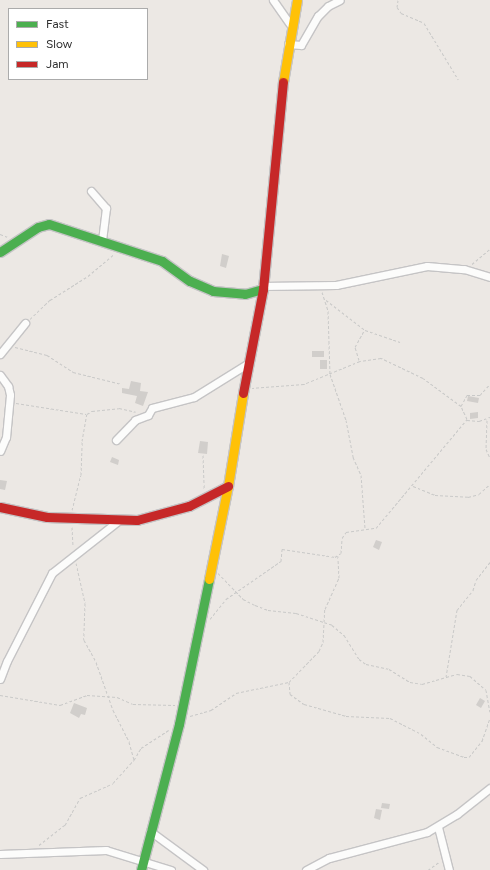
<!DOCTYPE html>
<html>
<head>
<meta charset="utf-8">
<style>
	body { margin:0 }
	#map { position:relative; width:490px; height:870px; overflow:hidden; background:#ece8e4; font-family:Figtree,sans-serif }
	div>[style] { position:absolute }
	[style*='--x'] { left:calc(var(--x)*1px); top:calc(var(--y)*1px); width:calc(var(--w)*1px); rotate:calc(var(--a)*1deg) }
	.building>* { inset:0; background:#d1cecb }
	.path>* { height:1px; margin-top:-0.5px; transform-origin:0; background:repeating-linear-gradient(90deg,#c9c9c8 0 3px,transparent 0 5px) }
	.roads { filter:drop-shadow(1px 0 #c5c4c5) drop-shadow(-1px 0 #c5c4c5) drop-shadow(0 1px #c5c4c5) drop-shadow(0 -1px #c5c4c5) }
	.street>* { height:7px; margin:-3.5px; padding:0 3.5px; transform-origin:3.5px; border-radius:3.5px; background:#fcfcfb }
	.fast>* { height:9px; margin:-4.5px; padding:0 4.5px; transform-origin:4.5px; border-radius:4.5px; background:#4caf50 }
	.slow>* { height:9px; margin:-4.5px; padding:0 4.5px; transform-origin:4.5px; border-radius:4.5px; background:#ffc107 }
	.jam>* { height:9px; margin:-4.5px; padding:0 4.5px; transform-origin:4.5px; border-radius:4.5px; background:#c62828 }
	span { translate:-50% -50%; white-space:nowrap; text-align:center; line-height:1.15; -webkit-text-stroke:3.5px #fff; paint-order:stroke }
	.legend { position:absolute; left:8px; top:8px; width:140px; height:72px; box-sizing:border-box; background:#fff; border:1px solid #ababab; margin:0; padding:5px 7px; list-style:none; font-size:12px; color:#2e2e2e }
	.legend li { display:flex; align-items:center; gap:8px; height:20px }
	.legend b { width:20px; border:1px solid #ababab }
</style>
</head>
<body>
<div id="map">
	<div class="building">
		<div style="clip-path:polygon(222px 254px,229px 256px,226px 268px,220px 266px)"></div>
		<div style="clip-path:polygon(312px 351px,324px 351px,324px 357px,312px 357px)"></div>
		<div style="clip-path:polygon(320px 360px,327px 360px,327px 369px,320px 369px)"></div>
		<div style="clip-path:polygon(131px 381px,141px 383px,140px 391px,148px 392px,143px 406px,135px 403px,137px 396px,122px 393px,122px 388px,129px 389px)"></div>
		<div style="clip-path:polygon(468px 396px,479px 398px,478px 403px,467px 401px)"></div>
		<div style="clip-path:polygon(478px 412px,478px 418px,470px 419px,470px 413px)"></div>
		<div style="clip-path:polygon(200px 441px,208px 442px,207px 454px,198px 453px)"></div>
		<div style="clip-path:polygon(112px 457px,119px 460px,118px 465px,110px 462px)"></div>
		<div style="clip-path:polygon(0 480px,7px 481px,5px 490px,0 489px)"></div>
		<div style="clip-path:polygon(376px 540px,382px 542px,379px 550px,373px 547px)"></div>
		<div style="clip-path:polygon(480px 698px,485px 701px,481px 708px,476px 705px)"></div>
		<div style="clip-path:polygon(74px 703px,87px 708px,85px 715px,81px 714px,79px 718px,70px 713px)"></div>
		<div style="clip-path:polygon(382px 803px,390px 804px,389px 809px,381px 808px)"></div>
		<div style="clip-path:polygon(376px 809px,382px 810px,380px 820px,374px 818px)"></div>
	</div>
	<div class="path">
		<div style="--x:398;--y:0;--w:7;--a:98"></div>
		<div style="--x:397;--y:7;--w:7;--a:56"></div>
		<div style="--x:401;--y:13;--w:25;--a:23"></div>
		<div style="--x:424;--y:23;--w:66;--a:58.7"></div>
		<div style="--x:0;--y:234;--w:9;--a:21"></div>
		<div style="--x:472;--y:264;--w:23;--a:-40"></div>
		<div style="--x:322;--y:292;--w:20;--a:72"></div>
		<div style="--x:328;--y:311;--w:63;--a:88.2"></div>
		<div style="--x:330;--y:374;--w:49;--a:70.8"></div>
		<div style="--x:346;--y:420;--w:38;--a:79"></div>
		<div style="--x:353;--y:457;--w:20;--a:66"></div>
		<div style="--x:361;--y:475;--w:53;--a:85.7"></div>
		<div style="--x:326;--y:300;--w:49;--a:37.6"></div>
		<div style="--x:365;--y:330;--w:37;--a:19"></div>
		<div style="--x:30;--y:319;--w:28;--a:-44"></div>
		<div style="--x:50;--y:300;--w:45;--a:-32.3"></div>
		<div style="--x:88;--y:276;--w:34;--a:-40"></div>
		<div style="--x:15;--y:347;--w:33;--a:14"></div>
		<div style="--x:47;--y:355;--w:31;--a:33"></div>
		<div style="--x:73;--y:372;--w:49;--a:14"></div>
		<div style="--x:359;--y:360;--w:14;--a:-107"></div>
		<div style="--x:355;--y:347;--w:18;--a:-61"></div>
		<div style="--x:16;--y:403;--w:71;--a:8.9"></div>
		<div style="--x:461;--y:406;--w:13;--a:-61"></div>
		<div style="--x:467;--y:395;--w:13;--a:0"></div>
		<div style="--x:480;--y:395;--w:15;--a:-48"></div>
		<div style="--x:467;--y:420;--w:12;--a:5"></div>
		<div style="--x:479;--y:421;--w:12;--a:-20"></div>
		<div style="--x:487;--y:420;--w:29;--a:92"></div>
		<div style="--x:486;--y:449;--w:10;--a:66"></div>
		<div style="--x:203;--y:455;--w:34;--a:88"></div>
		<div style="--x:413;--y:486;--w:24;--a:22"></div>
		<div style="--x:435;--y:495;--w:33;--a:3"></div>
		<div style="--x:468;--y:497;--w:11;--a:-15"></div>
		<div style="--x:479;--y:494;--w:15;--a:-42"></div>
		<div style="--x:72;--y:510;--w:36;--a:-76"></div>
		<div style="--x:81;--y:475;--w:34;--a:-88"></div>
		<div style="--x:82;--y:441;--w:27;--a:-80"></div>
		<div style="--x:87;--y:414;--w:6;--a:-31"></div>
		<div style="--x:92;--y:411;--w:27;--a:-6"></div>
		<div style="--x:119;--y:408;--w:17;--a:13"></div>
		<div style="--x:72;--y:527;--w:19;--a:87"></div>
		<div style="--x:76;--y:563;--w:41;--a:77.3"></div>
		<div style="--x:85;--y:603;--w:37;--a:92"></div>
		<div style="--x:84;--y:640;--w:25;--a:61"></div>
		<div style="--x:96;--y:662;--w:51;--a:70.5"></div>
		<div style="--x:113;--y:710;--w:36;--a:63"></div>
		<div style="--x:129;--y:742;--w:19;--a:74"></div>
		<div style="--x:218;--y:573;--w:36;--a:46"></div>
		<div style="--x:243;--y:599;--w:13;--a:27"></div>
		<div style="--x:255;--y:605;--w:14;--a:21"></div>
		<div style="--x:268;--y:610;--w:28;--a:6"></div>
		<div style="--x:296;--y:613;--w:38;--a:18"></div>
		<div style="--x:332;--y:625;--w:16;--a:40"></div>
		<div style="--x:344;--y:635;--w:28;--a:58"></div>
		<div style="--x:359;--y:659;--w:9;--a:36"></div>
		<div style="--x:366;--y:664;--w:24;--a:12"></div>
		<div style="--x:389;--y:669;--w:25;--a:32"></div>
		<div style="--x:410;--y:682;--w:12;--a:9"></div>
		<div style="--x:422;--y:684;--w:36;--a:-16"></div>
		<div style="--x:457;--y:674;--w:13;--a:9"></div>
		<div style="--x:470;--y:676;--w:21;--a:41"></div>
		<div style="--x:486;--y:690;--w:22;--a:80"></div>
		<div style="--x:210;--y:619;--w:26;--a:-51"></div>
		<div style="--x:226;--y:599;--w:67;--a:-34.6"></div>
		<div style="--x:281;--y:561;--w:12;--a:-85"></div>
		<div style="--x:282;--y:549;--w:54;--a:8.6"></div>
		<div style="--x:335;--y:557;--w:7;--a:-34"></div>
		<div style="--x:341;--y:553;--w:15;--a:-86"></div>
		<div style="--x:342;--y:538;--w:7;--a:-56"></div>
		<div style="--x:346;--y:532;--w:30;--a:-8"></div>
		<div style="--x:376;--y:528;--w:142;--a:-50.1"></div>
		<div style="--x:467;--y:419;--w:14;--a:-115"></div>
		<div style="--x:461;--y:406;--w:47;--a:-143.6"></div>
		<div style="--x:423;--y:378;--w:47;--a:-154.5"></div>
		<div style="--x:381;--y:358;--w:21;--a:172"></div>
		<div style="--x:360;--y:361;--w:61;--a:157.7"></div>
		<div style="--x:304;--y:384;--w:52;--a:175.6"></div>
		<div style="--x:446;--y:677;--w:68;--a:-80.7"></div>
		<div style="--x:457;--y:610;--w:26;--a:-51"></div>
		<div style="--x:473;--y:590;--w:10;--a:-73"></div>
		<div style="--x:476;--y:580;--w:23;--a:-52"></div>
		<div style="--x:289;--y:682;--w:12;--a:85"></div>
		<div style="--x:290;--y:694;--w:17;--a:36"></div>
		<div style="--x:304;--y:704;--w:44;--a:15.9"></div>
		<div style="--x:346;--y:716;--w:44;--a:2.6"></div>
		<div style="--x:390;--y:718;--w:35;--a:27"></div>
		<div style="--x:421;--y:734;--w:21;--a:39"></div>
		<div style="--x:437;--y:747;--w:29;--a:20"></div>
		<div style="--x:464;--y:757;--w:5;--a:0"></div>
		<div style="--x:469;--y:757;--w:21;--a:-51"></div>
		<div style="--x:482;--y:741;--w:24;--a:-71"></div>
		<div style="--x:0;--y:695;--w:61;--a:9.5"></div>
		<div style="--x:60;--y:705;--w:29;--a:-20"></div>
		<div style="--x:87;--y:695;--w:30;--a:4"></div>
		<div style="--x:117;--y:697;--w:17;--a:24"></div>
		<div style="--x:133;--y:704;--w:42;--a:1.4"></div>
		<div style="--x:190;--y:716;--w:22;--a:-16"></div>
		<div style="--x:211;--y:710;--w:30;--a:-34"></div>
		<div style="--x:236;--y:693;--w:54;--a:-11.7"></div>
		<div style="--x:289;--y:682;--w:43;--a:-45.9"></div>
		<div style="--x:319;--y:651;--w:10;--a:-66"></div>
		<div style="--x:323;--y:642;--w:33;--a:-87"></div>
		<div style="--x:325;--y:609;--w:34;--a:-66"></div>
		<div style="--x:339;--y:578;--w:22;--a:-93"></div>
		<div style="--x:39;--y:845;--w:33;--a:-38"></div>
		<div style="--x:65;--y:825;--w:31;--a:-61"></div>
		<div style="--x:80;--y:798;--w:36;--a:-24"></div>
		<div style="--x:113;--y:783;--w:31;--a:-48"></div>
		<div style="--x:134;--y:760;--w:14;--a:-60"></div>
		<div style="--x:141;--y:748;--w:33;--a:-33"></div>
		<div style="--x:428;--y:870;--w:14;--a:-36"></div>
	</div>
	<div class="roads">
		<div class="street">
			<div style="--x:273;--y:0;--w:29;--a:55"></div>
			<div style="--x:288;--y:44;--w:13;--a:4"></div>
			<div style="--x:301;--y:45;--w:34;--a:-60"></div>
			<div style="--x:318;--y:16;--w:14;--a:-45"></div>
			<div style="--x:328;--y:6;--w:13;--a:-27"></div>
			<div style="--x:91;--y:191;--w:23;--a:49"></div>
			<div style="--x:106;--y:208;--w:34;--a:97"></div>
			<div style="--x:262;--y:286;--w:74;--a:-0.8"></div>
			<div style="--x:336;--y:285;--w:93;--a:-11.8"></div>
			<div style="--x:427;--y:266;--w:37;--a:5"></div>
			<div style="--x:464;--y:269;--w:27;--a:17"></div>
			<div style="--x:0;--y:354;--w:40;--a:-51"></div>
			<div style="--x:0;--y:375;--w:14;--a:54"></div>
			<div style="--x:8;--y:386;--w:9;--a:77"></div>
			<div style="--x:10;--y:395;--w:42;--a:95.4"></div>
			<div style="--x:6;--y:437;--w:15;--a:113"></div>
			<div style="--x:116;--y:440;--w:28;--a:-46"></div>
			<div style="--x:135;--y:420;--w:14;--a:-21"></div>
			<div style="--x:148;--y:415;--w:8;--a:-60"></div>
			<div style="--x:152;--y:408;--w:43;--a:-14.7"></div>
			<div style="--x:194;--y:397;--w:62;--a:-31.9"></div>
			<div style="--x:0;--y:679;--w:19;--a:-69"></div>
			<div style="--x:7;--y:661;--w:99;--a:-62.9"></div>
			<div style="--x:52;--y:573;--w:84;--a:-38.2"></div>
			<div style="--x:438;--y:827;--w:44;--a:75.7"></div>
			<div style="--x:150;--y:831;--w:66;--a:36.3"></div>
			<div style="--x:0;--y:854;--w:106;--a:-2.2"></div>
			<div style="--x:106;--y:850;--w:68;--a:17.1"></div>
			<div style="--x:306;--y:870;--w:26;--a:-28"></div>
			<div style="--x:329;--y:858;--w:101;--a:-14.9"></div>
			<div style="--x:427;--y:832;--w:35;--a:-31"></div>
			<div style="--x:457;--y:814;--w:42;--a:-38.2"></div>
		</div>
		<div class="fast">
			<div style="--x:0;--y:252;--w:45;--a:-33.3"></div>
			<div style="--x:38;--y:227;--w:11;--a:-15"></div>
			<div style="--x:49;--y:224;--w:119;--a:18.1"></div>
			<div style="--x:162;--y:261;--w:34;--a:36"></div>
			<div style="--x:190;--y:281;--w:25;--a:23"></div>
			<div style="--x:213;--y:291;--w:32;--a:5"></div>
			<div style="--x:245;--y:294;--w:19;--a:-16"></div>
			<div style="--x:141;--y:870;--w:151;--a:-75.4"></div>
			<div style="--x:179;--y:724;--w:148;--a:-78.3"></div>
		</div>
		<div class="slow">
			<div style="--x:283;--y:82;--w:83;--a:-80.3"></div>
			<div style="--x:209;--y:579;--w:95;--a:-78.5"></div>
			<div style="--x:228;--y:486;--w:94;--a:-80.8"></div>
		</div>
		<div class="jam">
			<div style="--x:243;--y:393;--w:106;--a:-79.1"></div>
			<div style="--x:263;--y:289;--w:208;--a:-84.5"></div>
			<div style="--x:0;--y:507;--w:48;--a:12"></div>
			<div style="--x:47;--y:517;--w:90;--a:1.9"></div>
			<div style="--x:137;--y:520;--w:54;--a:-15.1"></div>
			<div style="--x:189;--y:506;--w:44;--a:-27.1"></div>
		</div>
	</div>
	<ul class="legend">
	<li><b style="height:5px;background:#4caf50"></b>Fast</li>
	<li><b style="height:5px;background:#ffc107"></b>Slow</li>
	<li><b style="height:5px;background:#c62828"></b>Jam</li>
	</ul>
</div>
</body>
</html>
